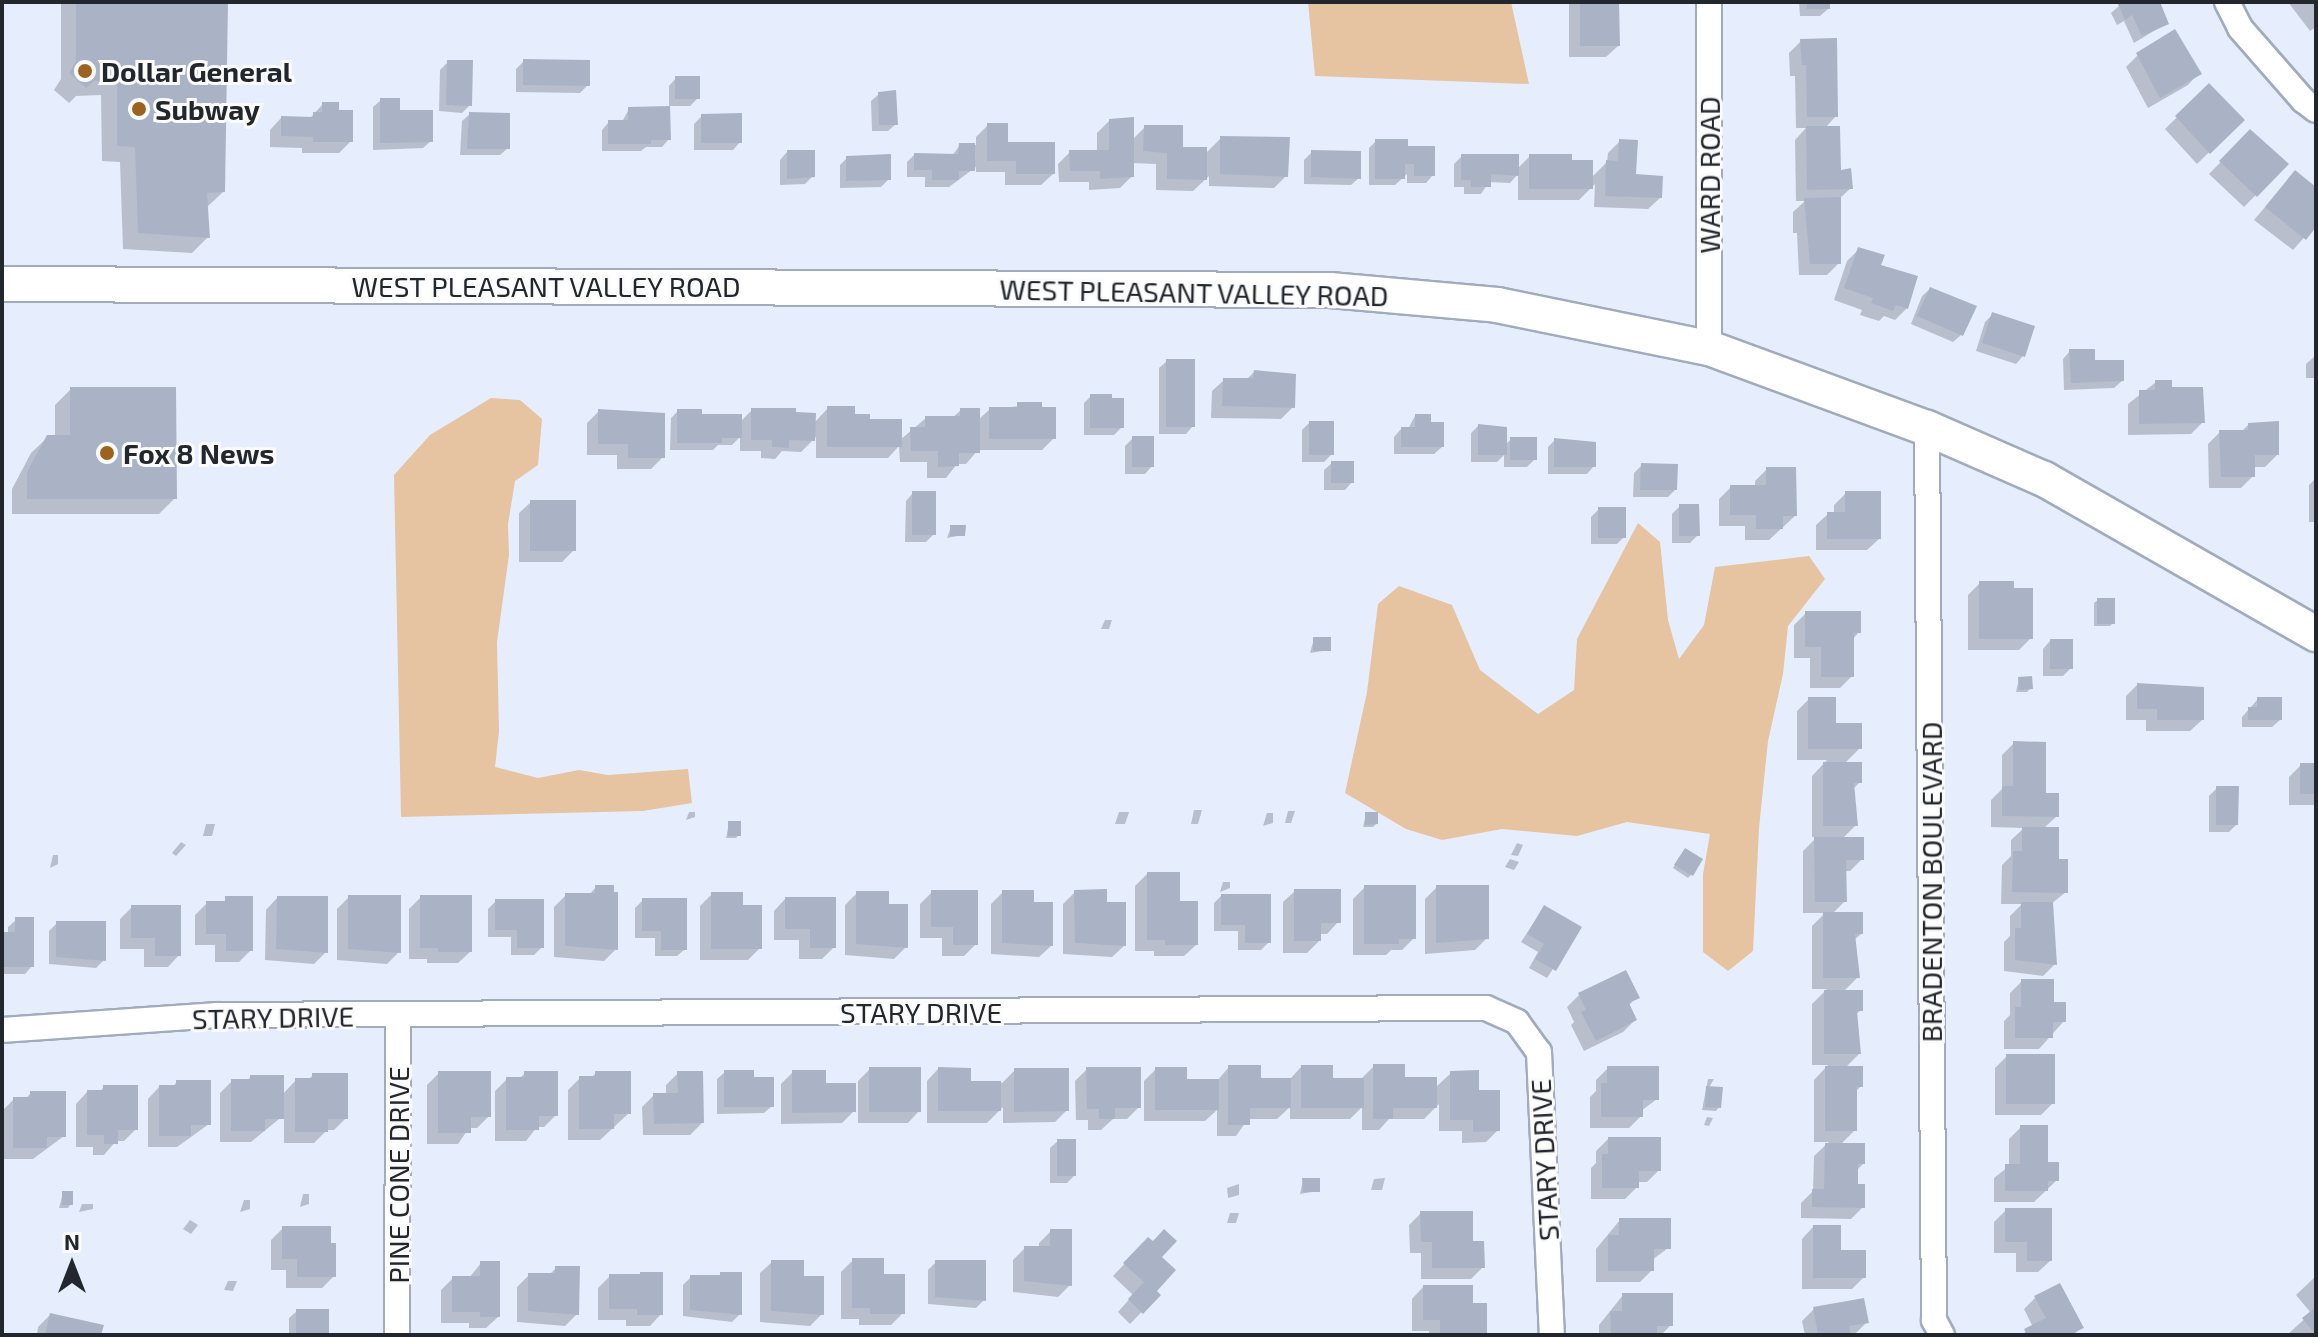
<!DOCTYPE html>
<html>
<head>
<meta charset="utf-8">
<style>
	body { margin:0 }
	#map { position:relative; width:2318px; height:1337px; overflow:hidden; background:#e6eefe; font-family:"Exo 2",sans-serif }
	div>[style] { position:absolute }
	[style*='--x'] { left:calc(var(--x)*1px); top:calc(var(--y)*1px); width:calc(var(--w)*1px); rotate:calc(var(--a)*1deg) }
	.green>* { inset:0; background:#e6c3a1 }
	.shadow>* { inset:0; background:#0003 }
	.building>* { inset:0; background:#aab3c6 }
	.roads { filter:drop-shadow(2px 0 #a1abbd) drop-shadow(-2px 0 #a1abbd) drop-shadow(0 2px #a1abbd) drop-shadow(0 -2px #a1abbd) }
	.minor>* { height:24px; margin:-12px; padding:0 12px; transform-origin:12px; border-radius:12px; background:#fff }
	.secondary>* { height:34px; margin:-17px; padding:0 17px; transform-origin:17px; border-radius:17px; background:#fff }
	.dots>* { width:22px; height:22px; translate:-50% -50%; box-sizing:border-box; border:4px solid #fbfbfb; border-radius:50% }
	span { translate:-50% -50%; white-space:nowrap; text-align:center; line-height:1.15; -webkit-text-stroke:6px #fbfbfb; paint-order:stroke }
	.poi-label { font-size:28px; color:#22262d; font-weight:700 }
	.left { translate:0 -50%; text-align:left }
	.street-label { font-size:28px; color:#22262d }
	.frame { position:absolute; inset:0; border:4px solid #22262d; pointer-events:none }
	.north { position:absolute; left:32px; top:1225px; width:80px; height:80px; -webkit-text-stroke:6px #fbfbfb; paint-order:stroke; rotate:0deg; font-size:22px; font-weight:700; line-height:32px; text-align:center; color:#22262d }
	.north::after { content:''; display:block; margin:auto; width:28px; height:36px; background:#22262d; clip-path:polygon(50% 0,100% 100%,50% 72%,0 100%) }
</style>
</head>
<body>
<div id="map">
	<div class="green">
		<div style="clip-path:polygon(1308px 2px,1511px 2px,1529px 84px,1315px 76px)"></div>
		<div style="clip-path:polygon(491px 398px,520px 400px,542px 419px,538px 465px,515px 481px,508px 524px,509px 555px,497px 642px,499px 731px,495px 767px,538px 778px,579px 770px,608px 775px,688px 769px,692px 803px,643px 811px,401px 817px,394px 475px,430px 435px)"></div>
		<div style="clip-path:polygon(1638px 523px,1660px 542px,1668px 620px,1679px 659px,1704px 625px,1715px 567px,1809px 556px,1825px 579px,1788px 626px,1783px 674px,1768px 741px,1759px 828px,1753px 951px,1728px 971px,1703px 952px,1703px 874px,1710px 834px,1627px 822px,1577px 836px,1502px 829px,1442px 840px,1406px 829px,1345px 793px,1367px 692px,1378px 604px,1399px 586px,1452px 605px,1480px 670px,1538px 714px,1574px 690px,1577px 639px)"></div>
	</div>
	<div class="shadow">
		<div style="clip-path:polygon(61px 2px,226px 2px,223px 192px,206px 208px,208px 237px,192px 253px,123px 249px,120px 162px,102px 161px,101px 95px,76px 96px,69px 103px,54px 90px,61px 79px)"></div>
		<div style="clip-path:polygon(1569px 2px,1617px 2px,1618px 46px,1606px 57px,1569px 57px)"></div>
		<div style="clip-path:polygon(1799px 2px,1828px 2px,1828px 9px,1820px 16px,1800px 16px)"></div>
		<div style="clip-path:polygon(2117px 2px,2158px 2px,2167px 23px,2134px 43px,2124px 21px,2117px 25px,2111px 13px,2119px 6px)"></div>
		<div style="clip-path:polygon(2288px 2px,2316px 2px,2316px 27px,2310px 31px)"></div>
		<div style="clip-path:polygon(1801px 41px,1836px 116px,1825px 128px,1839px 172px,1851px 188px,1839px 199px,1839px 263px,1827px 275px,1799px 275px,1797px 233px,1793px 233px,1793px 212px,1805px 201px,1796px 201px,1795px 140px,1806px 128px,1796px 128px,1795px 76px,1790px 76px,1789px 53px)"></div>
		<div style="clip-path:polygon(2138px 55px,2199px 73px,2188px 85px,2148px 108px,2126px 67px)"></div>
		<div style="clip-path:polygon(524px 61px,588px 85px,580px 93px,516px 92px,516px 69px)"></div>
		<div style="clip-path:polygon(448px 62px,470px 105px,462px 113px,439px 111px,440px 70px)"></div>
		<div style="clip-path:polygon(676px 78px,698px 98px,690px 106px,669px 106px,669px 86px)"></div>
		<div style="clip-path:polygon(2209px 86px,2242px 120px,2197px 164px,2165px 129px)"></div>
		<div style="clip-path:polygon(879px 94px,896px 124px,888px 131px,872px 131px,871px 101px)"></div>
		<div style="clip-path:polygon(381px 100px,398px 112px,431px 141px,423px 148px,373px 150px,373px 107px)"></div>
		<div style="clip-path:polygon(323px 104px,337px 112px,351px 141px,339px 153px,302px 153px,302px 148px,270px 147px,270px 130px,281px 118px,311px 117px)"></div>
		<div style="clip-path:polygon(629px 109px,669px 139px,662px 147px,646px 147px,641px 151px,602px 151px,602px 130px,609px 122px,622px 122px)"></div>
		<div style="clip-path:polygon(470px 114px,508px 148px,500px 155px,460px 155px,462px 121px)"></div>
		<div style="clip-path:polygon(702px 116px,740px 142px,733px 150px,694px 150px,694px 124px)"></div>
		<div style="clip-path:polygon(1109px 121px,1132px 140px,1145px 127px,1181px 149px,1205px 154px,1221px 138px,1286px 176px,1274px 188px,1209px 186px,1209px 176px,1193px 191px,1156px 190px,1156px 164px,1132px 163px,1132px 176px,1120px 188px,1089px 190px,1089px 182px,1059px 182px,1058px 164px,1070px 152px,1097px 152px,1097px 133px)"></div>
		<div style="clip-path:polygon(988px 125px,1006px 144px,1053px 174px,1041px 185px,1005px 185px,1005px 172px,976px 172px,976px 167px,949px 187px,925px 187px,925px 177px,907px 177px,907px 162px,914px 155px,952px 156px,960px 145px,976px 145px,976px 137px)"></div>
		<div style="clip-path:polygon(2250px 132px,2286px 164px,2244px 207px,2209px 174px)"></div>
		<div style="clip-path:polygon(1376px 141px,1406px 148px,1433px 175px,1426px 183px,1407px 183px,1407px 174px,1395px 185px,1369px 185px,1369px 148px)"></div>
		<div style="clip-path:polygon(1620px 141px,1634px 176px,1660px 198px,1648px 209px,1594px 207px,1595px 184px,1579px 200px,1518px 200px,1518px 174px,1510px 183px,1489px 182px,1481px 194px,1464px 194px,1464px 187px,1454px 187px,1454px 164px,1462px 156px,1517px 169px,1530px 156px,1570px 162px,1591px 178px,1607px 162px,1608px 153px)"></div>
		<div style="clip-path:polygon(787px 152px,813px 176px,805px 184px,780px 185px,780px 160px)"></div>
		<div style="clip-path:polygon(1312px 152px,1359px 178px,1351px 185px,1304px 184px,1304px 160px)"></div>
		<div style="clip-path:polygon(847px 158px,889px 179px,881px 187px,840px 188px,840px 165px)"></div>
		<div style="clip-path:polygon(2295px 172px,2316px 189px,2316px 224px,2293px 250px,2254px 220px)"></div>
		<div style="clip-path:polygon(1859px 249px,1878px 266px,1907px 308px,1895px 320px,1884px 316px,1879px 321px,1860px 315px,1862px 310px,1834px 300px,1847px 261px)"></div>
		<div style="clip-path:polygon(1930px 289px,1961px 335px,1953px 342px,1911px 324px,1922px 296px)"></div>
		<div style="clip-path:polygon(1993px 314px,2023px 356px,2016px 364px,1976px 351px,1985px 322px)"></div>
		<div style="clip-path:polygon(2070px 351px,2093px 362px,2122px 381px,2114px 388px,2064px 390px,2063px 359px)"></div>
		<div style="clip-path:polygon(2314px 357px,2316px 378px,2306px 378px,2306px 364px)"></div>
		<div style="clip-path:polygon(1167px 361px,1193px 426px,1186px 434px,1159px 434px,1159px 368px)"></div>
		<div style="clip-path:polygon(1254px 372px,1293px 407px,1281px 419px,1211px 418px,1212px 391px,1224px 380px,1246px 380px)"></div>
		<div style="clip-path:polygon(2156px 382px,2170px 389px,2203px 422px,2191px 434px,2128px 435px,2128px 404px)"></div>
		<div style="clip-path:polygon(71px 389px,175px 498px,159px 514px,12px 514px,12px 489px,31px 453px,48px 437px,55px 437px,55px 405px)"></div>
		<div style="clip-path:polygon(1091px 396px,1110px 400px,1122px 427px,1114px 435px,1084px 435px,1084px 403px)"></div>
		<div style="clip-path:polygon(1040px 404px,1054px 438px,1042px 450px,978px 450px,966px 464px,957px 464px,946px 478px,927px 478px,927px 462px,900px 462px,899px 446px,888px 458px,816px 458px,816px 437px,801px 452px,782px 451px,775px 459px,761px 458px,761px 451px,740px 451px,740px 437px,732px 445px,718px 445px,713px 450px,670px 450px,671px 418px,678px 411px,740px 422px,752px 410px,794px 414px,814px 423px,828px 408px,868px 421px,900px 440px,926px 418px,952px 418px,961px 410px,978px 420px,990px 409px)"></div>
		<div style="clip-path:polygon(599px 411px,663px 457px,651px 469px,617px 469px,617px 455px,587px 455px,587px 423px)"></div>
		<div style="clip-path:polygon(1415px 416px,1429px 424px,1442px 447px,1434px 454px,1394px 454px,1394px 437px,1401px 429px,1408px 429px)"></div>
		<div style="clip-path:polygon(1309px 423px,1332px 454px,1324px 462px,1302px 462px,1302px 430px)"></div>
		<div style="clip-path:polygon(2248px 425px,2277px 455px,2265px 467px,2253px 467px,2253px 476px,2241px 488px,2209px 488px,2208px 444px,2220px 432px,2241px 432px)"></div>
		<div style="clip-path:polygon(1478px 426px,1505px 445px,1511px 439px,1535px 459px,1527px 467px,1504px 467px,1504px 455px,1497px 462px,1471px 462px,1471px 433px)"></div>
		<div style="clip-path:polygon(1133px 438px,1152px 466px,1145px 474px,1125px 474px,1125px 446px)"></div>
		<div style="clip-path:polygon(1555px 440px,1594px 466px,1587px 474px,1548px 474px,1548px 447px)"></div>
		<div style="clip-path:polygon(1332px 463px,1352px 482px,1345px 490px,1324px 490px,1324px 470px)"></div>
		<div style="clip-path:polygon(1642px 465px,1675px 490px,1668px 497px,1633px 497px,1634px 473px)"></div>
		<div style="clip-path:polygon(1767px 469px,1795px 516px,1769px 540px,1745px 540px,1745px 526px,1719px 526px,1719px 499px,1731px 487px,1755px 487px,1755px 481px)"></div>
		<div style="clip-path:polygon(2316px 478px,2316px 522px,2309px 522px,2309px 485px)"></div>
		<div style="clip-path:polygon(913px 493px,934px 534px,926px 542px,905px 542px,906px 501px)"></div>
		<div style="clip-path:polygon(1846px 493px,1879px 539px,1867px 550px,1816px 550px,1816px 525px,1828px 514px,1834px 514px,1834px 505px)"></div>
		<div style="clip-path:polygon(531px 502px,574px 550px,562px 562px,519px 562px,519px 513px)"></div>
		<div style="clip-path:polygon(1680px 506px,1698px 535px,1690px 543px,1672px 543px,1672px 514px)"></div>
		<div style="clip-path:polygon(1599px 509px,1624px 537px,1617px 544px,1591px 544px,1591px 517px)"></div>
		<div style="clip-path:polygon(951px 527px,963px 535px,947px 538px)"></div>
		<div style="clip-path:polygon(1980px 583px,2031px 638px,2019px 650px,1968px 650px,1968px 595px)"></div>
		<div style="clip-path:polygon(2098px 600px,2113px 623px,2110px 626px,2094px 626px,2094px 603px)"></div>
		<div style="clip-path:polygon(1806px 613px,1859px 632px,1852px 640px,1852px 676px,1840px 688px,1810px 688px,1810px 658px,1794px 658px,1794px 625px)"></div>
		<div style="clip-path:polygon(1105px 620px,1112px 620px,1109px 629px,1101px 629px)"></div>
		<div style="clip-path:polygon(1314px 639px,1329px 650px,1310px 653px)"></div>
		<div style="clip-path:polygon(2050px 641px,2071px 668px,2063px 676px,2043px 676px,2043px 649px)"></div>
		<div style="clip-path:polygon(2019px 679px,2031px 688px,2027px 692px,2016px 692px)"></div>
		<div style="clip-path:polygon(2137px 685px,2202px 720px,2190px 731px,2146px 731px,2146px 720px,2126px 720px,2126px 696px)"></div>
		<div style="clip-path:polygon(1809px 699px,1860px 748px,1844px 764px,1860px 782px,1853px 789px,1856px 825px,1842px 839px,1862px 859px,1850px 871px,1844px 871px,1845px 901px,1832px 914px,1861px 934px,1854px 940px,1858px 977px,1843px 992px,1861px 1010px,1855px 1015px,1859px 1054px,1845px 1068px,1861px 1086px,1855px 1092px,1855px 1130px,1840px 1145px,1863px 1164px,1856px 1171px,1856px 1186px,1863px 1207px,1851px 1219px,1801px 1218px,1801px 1203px,1813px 1191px,1814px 1156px,1829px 1142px,1814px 1142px,1814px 1080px,1828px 1065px,1812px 1065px,1812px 1004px,1827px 989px,1812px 989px,1812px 926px,1825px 913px,1803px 913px,1803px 851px,1817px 837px,1812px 837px,1812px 776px,1827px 760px,1797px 760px,1797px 711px)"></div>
		<div style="clip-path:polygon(2258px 699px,2280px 720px,2272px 727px,2242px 727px,2242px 717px)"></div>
		<div style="clip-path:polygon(2014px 743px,2057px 816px,2044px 828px,2066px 892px,2051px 904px,2055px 964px,2043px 976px,2004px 971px,2004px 942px,2010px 936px,2010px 916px,2022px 904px,2001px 904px,2002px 865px,2011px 856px,2011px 840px,2024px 828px,1991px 827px,1991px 800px,2002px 789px,2002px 755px)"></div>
		<div style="clip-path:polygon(2301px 765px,2316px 765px,2316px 805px,2289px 805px,2289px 777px)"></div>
		<div style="clip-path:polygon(2217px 788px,2236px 825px,2229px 832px,2209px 832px,2209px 796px)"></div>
		<div style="clip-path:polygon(1194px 810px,1202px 810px,1198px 824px,1191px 824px)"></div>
		<div style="clip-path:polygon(1288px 811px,1295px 811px,1291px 823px,1285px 823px)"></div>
		<div style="clip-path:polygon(689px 812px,695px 812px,695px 817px,686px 820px)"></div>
		<div style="clip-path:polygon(1119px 812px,1129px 812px,1125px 824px,1115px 824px)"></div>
		<div style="clip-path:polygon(1267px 813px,1273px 813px,1273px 823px,1263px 826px)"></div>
		<div style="clip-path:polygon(1366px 814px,1376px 824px,1373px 827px,1363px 827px)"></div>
		<div style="clip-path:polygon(729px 823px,739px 835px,736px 838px,726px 838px)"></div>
		<div style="clip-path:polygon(206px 824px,215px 824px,212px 836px,203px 836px)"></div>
		<div style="clip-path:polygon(181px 842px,186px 845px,176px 856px,172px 853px)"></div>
		<div style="clip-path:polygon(1517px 843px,1523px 845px,1518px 856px,1511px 855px)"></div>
		<div style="clip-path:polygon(1682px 854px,1691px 875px,1688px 878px,1673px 868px)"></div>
		<div style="clip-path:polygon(53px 855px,58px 855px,58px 864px,50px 868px)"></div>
		<div style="clip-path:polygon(1510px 859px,1519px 862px,1514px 870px,1505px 867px)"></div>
		<div style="clip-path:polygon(1147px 874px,1178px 903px,1196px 945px,1184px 956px,1154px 956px,1154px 951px,1135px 951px,1135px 886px)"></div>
		<div style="clip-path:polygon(1223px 882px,1230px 882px,1230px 888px,1220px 892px)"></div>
		<div style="clip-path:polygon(596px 887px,616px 949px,604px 961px,554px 957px,554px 907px,566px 895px,589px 895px)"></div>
		<div style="clip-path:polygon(1365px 887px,1414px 938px,1402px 950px,1391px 950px,1386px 955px,1353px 955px,1353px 899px)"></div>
		<div style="clip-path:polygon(1437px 887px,1487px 938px,1475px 950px,1425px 954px,1425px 899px)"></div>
		<div style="clip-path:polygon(1295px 891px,1338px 922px,1327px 934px,1319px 934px,1319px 941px,1307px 953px,1283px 953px,1283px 902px)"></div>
		<div style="clip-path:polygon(932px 892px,976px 944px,964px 956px,942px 956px,942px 938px,920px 938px,920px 904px)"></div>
		<div style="clip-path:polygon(1003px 892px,1032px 904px,1051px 946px,1039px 957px,991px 954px,991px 904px)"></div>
		<div style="clip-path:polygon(1075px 892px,1105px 904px,1124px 946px,1112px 957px,1063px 954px,1063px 904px)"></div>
		<div style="clip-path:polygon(857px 893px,887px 906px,906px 947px,894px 959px,845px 955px,845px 905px)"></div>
		<div style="clip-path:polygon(712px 894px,741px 907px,760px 948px,748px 960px,700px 960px,700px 906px)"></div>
		<div style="clip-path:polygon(1221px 896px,1269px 942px,1261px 950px,1238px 950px,1238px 931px,1214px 931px,1214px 903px)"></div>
		<div style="clip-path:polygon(349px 897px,399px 952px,387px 964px,337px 960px,337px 909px)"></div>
		<div style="clip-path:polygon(421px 897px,470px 952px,458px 963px,427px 963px,427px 959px,409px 959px,409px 909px)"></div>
		<div style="clip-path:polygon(277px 898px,326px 952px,314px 964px,265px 960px,266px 910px)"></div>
		<div style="clip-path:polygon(785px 899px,834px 947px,822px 959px,799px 959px,799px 940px,774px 940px,774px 911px)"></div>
		<div style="clip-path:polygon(643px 900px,685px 949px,677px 956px,655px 956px,655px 938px,635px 938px,635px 908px)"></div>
		<div style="clip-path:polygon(496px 901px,542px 947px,534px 955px,511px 955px,511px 937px,488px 937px,488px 909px)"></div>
		<div style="clip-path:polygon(207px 903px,251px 950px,239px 962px,215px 962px,215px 945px,195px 945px,195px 915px)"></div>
		<div style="clip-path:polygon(132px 907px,179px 955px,168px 967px,144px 967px,144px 949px,120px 949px,120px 919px)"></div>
		<div style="clip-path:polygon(1544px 907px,1580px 928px,1547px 978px,1529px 968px,1538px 952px,1521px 942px)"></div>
		<div style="clip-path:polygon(16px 920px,32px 966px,25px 974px,2px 974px,2px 934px,8px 934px,8px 927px)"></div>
		<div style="clip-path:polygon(57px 923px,104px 960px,96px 968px,49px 964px,49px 931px)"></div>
		<div style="clip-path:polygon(2022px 981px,2052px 1004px,2064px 1021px,2039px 1049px,2004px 1049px,2004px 1021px,2010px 1015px,2010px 993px)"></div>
		<div style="clip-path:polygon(1579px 995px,1637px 997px,1628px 1006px,1635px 1020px,1623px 1032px,1584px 1051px,1571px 1025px,1574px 1022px,1567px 1007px)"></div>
		<div style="clip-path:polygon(2007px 1056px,2053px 1103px,2041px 1115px,1995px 1115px,1995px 1068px)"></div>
		<div style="clip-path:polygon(1374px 1066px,1435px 1088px,1451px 1073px,1477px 1092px,1498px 1130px,1486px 1142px,1462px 1143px,1462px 1131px,1439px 1131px,1439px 1104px,1424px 1119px,1389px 1119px,1379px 1130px,1362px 1130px,1362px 1107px,1350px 1119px,1290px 1119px,1290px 1107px,1277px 1119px,1248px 1119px,1236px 1136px,1217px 1136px,1217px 1110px,1205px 1121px,1144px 1121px,1144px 1081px,1156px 1069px,1185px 1081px,1217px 1081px,1229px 1067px,1259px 1080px,1290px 1079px,1301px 1067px,1331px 1080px,1362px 1078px)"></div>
		<div style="clip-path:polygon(1608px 1068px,1657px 1099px,1641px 1111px,1641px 1116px,1629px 1128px,1590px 1128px,1590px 1097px,1596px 1091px,1596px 1080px)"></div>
		<div style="clip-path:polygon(870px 1069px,919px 1111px,908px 1123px,858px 1123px,858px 1081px)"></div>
		<div style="clip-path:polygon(938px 1069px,969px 1083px,1002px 1083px,1015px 1070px,1067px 1110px,1055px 1122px,1003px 1123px,1003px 1107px,987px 1123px,927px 1123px,927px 1081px)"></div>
		<div style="clip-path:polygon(1087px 1069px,1139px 1107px,1127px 1119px,1113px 1119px,1101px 1130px,1088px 1130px,1088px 1120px,1076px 1120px,1075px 1081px)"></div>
		<div style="clip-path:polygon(725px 1072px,752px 1079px,772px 1106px,764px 1113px,717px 1114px,717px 1079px)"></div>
		<div style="clip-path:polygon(793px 1072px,824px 1085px,854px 1111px,842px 1123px,781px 1124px,781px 1084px)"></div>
		<div style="clip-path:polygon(439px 1073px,489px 1116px,477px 1128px,469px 1128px,458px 1144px,427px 1144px,427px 1085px)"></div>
		<div style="clip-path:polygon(525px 1073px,556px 1115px,544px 1127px,537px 1127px,526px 1141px,495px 1141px,495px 1091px,507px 1079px,519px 1079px)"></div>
		<div style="clip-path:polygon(596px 1073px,629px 1113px,600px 1140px,568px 1140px,568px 1090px,580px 1078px,591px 1078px)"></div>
		<div style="clip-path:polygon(678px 1073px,702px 1123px,690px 1135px,643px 1135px,642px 1107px,654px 1095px,666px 1095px,666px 1085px)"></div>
		<div style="clip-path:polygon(313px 1075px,346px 1118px,334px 1130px,327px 1130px,314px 1143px,284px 1143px,284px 1115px,251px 1142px,220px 1142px,220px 1093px,232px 1081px,246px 1081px,251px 1077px,282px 1095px,296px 1080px,308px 1080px)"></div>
		<div style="clip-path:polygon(1708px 1079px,1714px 1079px,1708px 1089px,1719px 1107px,1716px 1111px,1702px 1110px)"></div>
		<div style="clip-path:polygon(177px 1082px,209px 1124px,177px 1147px,148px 1147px,148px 1099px,159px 1087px,172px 1087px)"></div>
		<div style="clip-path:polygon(104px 1087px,136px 1129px,124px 1141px,116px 1141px,104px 1155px,93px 1155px,93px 1147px,76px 1147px,76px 1104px,87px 1092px,99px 1092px)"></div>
		<div style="clip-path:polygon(31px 1093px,64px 1136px,33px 1159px,2px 1159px,2px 1111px,14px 1099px,25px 1099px)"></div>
		<div style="clip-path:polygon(1707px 1117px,1713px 1118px,1709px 1126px,1704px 1125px)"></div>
		<div style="clip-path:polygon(2021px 1127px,2057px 1180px,2034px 1202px,1994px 1202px,1994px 1178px,2009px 1166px,2009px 1139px)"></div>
		<div style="clip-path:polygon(1608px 1139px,1659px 1170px,1647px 1182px,1637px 1182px,1637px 1187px,1625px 1199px,1591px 1199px,1591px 1168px,1596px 1163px,1596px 1151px)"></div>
		<div style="clip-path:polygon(1058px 1141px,1074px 1176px,1067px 1183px,1050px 1183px,1050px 1148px)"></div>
		<div style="clip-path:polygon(1385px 1178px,1382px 1190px,1371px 1190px,1374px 1179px)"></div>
		<div style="clip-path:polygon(1303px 1180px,1318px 1191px,1300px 1194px)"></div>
		<div style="clip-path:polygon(1239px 1184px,1239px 1195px,1228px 1198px,1227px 1188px)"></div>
		<div style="clip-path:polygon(63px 1193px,71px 1204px,68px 1208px,59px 1208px)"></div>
		<div style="clip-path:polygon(303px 1194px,309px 1194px,309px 1204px,300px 1207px)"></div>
		<div style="clip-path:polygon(244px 1200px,250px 1200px,250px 1209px,240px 1212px)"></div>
		<div style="clip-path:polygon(82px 1204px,93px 1204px,93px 1209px,79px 1212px)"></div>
		<div style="clip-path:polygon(2006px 1210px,2050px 1261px,2038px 1272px,2016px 1272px,2016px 1253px,1994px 1253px,1994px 1222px)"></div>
		<div style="clip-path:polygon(1230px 1213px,1239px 1213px,1236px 1223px,1227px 1223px)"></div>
		<div style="clip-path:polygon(1421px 1213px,1471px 1243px,1483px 1267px,1471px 1279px,1421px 1279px,1421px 1253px,1410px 1253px,1409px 1225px)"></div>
		<div style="clip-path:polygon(190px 1220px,198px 1225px,191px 1234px,183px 1229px)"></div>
		<div style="clip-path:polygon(1620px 1220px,1668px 1248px,1652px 1260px,1652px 1270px,1640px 1282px,1596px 1282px,1596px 1249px)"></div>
		<div style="clip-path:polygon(1813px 1227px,1864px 1277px,1852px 1289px,1802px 1289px,1802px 1239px)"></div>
		<div style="clip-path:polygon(283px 1228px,334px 1276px,322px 1288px,286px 1288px,286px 1270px,271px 1270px,271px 1240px)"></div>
		<div style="clip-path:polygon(1051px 1231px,1070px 1285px,1058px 1297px,1013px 1292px,1013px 1260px,1025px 1248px,1039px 1248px,1039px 1243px)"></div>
		<div style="clip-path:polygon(1148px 1239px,1159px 1257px,1154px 1291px,1158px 1295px,1130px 1324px,1118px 1312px,1133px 1295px,1113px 1276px)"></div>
		<div style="clip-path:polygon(853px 1260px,882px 1276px,903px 1313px,891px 1325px,859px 1325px,859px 1319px,841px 1319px,841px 1272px)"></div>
		<div style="clip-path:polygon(772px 1262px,822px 1314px,810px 1326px,760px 1322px,760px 1273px)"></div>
		<div style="clip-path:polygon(936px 1262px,984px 1300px,976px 1308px,928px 1304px,928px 1270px)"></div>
		<div style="clip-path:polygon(481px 1263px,498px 1317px,486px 1328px,469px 1328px,469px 1323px,441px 1323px,441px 1290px,453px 1278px,469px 1278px)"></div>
		<div style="clip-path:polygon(556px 1268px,577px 1314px,565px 1326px,517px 1322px,517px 1287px,529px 1275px,549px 1275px)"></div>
		<div style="clip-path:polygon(610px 1276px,661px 1314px,650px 1326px,626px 1326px,626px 1320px,598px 1320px,598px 1288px)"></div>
		<div style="clip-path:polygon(2316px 1276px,2316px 1335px,2287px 1335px,2311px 1313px,2296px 1295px)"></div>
		<div style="clip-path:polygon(691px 1277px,740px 1314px,732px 1322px,683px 1316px,683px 1285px)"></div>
		<div style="clip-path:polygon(228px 1281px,237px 1281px,233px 1291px,224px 1290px)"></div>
		<div style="clip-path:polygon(1423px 1287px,1471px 1305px,1485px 1335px,1429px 1335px,1429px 1331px,1412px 1331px,1412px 1299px)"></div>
		<div style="clip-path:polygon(1623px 1295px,1671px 1325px,1661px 1335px,1599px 1335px,1599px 1325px)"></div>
		<div style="clip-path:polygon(2035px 1298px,2081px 1327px,2074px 1335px,2021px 1335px,2033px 1327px,2024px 1309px)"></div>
		<div style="clip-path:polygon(1814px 1309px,1867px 1322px,1855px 1334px,1805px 1335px,1802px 1321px)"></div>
		<div style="clip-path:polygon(297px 1311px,327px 1335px,289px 1335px,289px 1318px)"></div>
		<div style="clip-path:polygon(50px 1315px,99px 1335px,37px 1335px,38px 1327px)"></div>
	</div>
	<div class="building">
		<div style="clip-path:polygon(76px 2px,228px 2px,225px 192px,207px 193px,210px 238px,138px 233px,135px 147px,117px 146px,117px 80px,94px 81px,86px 88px,69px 73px,76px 61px)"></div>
		<div style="clip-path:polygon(1580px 2px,1619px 2px,1620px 46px,1580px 46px)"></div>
		<div style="clip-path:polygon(1807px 2px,1830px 2px,1830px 9px,1807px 9px)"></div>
		<div style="clip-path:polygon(2121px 2px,2160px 2px,2169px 24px,2142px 36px,2132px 15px,2125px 20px,2118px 4px)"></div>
		<div style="clip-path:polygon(2175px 29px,2202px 74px,2160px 98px,2136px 53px)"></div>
		<div style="clip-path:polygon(1837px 38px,1838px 117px,1807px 117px,1806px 65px,1802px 65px,1800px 39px)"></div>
		<div style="clip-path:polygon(523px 59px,590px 60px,590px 86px,523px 85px)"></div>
		<div style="clip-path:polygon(447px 60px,473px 60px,472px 106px,446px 105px)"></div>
		<div style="clip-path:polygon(675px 76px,700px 76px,700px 99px,675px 99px)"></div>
		<div style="clip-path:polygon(2209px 83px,2245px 120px,2210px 154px,2175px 116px)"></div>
		<div style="clip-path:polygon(896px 90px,898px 125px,879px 125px,878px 92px)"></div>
		<div style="clip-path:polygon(380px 98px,400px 98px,400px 110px,433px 110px,433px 142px,380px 143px)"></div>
		<div style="clip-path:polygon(322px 102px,339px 102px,339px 110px,353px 110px,353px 142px,313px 142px,313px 137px,281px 136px,281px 116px,313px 117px,313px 112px,322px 112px)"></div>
		<div style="clip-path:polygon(670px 106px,671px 140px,651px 140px,651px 144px,608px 144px,608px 120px,628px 120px,628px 107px)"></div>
		<div style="clip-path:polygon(469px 112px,510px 113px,510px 149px,467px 149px)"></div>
		<div style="clip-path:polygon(742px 113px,742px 143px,701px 143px,701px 114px)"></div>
		<div style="clip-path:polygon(1134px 117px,1134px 177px,1100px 179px,1100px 171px,1070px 171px,1069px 150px,1109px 150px,1109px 119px)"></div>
		<div style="clip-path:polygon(987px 123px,1008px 123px,1008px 142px,1055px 142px,1055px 174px,1016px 174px,1016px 161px,987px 161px)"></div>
		<div style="clip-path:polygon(1144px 125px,1183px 125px,1183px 147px,1207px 147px,1207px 180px,1167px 179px,1167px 153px,1143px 151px)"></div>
		<div style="clip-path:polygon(1806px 126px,1840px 126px,1841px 170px,1851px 168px,1853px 189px,1807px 190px)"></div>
		<div style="clip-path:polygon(2250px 129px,2289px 164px,2257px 197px,2219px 161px)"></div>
		<div style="clip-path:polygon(1220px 136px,1290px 137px,1288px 177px,1220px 174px)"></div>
		<div style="clip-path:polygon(1375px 139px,1408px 139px,1408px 146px,1435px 146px,1435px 176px,1414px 176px,1414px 164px,1405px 164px,1405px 179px,1375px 179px)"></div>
		<div style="clip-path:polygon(1619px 139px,1638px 140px,1636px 174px,1663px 176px,1662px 198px,1605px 196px,1606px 160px,1618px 161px)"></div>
		<div style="clip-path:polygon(959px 143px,975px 143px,975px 171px,959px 171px,959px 180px,932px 180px,932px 170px,914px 170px,914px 153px,958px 154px)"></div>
		<div style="clip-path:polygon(787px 150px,815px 150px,815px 177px,787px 179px)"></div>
		<div style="clip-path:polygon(1311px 150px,1361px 151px,1361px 179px,1311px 177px)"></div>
		<div style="clip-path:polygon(891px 154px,891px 180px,846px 181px,846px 156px)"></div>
		<div style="clip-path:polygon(1461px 154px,1519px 154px,1519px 176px,1491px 174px,1491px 187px,1471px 187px,1471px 180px,1461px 180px)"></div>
		<div style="clip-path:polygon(1529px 154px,1572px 154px,1572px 160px,1593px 160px,1593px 189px,1529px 189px)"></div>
		<div style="clip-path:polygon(2295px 170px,2316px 187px,2316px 227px,2306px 240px,2265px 207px)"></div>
		<div style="clip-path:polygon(1841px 197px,1841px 264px,1810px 264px,1804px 198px)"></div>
		<div style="clip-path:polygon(1858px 247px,1885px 255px,1881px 265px,1918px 276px,1908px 309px,1896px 305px,1893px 311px,1871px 303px,1873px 298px,1844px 288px)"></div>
		<div style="clip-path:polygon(1930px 287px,1977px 306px,1963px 336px,1917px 316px)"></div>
		<div style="clip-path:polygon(1992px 312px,2035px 326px,2025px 357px,1982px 343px)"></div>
		<div style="clip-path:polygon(2069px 349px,2095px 349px,2095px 360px,2124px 360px,2124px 381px,2071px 383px)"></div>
		<div style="clip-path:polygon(1166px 359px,1195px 359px,1195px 427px,1166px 427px)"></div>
		<div style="clip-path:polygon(1254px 370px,1296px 374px,1295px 408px,1222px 406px,1223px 378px,1253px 378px)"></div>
		<div style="clip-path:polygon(2155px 380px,2172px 380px,2172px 387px,2203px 387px,2205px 423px,2139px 424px,2139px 390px,2155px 390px)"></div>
		<div style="clip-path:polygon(70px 387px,176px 387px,177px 499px,27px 499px,27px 472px,47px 435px,70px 435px)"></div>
		<div style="clip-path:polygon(1090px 394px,1112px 394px,1112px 398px,1124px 398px,1124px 428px,1090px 428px)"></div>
		<div style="clip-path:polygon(1017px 402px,1042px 402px,1042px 407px,1056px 407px,1056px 439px,989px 439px,989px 407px,1017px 407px)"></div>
		<div style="clip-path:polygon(827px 406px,855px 406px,855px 414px,870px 414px,870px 419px,902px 419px,902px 447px,827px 447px)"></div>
		<div style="clip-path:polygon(751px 408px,796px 408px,796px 412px,816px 413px,815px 441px,789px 440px,789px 448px,772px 447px,772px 440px,751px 440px)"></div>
		<div style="clip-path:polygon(960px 408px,980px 408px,980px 453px,959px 453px,959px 466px,938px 467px,938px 451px,911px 451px,910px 427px,925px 427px,925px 416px,960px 416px)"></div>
		<div style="clip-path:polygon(598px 409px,665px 413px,665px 458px,628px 458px,628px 444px,598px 444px)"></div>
		<div style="clip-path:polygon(677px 409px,702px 409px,702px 414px,742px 414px,742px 438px,722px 438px,722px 443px,677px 443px)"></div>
		<div style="clip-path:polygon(1415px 414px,1431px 414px,1431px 422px,1444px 422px,1444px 447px,1401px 447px,1401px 427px,1415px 427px)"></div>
		<div style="clip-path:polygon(1309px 421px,1334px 421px,1334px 455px,1309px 455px)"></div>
		<div style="clip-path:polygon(2279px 421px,2279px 455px,2255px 455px,2255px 477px,2221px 477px,2219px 430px,2248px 430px,2248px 423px)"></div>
		<div style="clip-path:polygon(1478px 424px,1507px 427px,1507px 455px,1478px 455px)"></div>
		<div style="clip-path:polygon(1132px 436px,1154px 436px,1154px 467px,1132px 467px)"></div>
		<div style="clip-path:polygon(1510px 437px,1537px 437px,1537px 460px,1510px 460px)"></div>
		<div style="clip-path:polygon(1554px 438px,1596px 442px,1596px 467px,1554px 467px)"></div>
		<div style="clip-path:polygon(1331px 461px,1354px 461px,1354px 483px,1331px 483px)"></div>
		<div style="clip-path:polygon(1641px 463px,1678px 464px,1677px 490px,1640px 490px)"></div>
		<div style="clip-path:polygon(1766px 467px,1796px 467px,1797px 516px,1783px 516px,1783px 529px,1756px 529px,1756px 515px,1730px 515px,1730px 485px,1766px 485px)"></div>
		<div style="clip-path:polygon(912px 491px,936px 491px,936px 535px,912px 535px)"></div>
		<div style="clip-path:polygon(1845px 491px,1881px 491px,1881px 539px,1827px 539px,1827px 512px,1845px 512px)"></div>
		<div style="clip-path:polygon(530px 500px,576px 500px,576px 551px,530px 551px)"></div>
		<div style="clip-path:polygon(1679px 504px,1699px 504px,1700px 536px,1679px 536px)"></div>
		<div style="clip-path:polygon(1598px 507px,1626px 507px,1626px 538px,1598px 538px)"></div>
		<div style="clip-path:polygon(950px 525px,966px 525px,965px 536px,950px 536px)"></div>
		<div style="clip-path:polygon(1979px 581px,2014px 581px,2014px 588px,2033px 588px,2033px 639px,1979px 639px)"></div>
		<div style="clip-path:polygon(2097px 598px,2115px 598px,2115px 624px,2097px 624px)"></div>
		<div style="clip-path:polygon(1805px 611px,1861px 611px,1861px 633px,1854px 633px,1854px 677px,1821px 677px,1821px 647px,1805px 647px)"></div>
		<div style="clip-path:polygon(1313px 637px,1331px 637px,1331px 651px,1313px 651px)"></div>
		<div style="clip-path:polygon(2050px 639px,2073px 639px,2073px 669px,2050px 669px)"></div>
		<div style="clip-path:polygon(2032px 676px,2033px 689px,2019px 690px,2018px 677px)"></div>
		<div style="clip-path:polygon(2137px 683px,2204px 687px,2204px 720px,2157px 720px,2157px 709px,2137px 709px)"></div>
		<div style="clip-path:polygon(1808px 697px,1836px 697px,1836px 723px,1862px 723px,1862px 749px,1808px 749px)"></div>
		<div style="clip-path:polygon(2257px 697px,2282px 697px,2282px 720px,2248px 720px,2248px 707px,2257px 707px)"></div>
		<div style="clip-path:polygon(2013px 741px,2046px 742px,2046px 793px,2059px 793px,2059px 817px,2002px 816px,2002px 786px,2013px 786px)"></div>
		<div style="clip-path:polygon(1823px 762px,1862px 762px,1862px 783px,1854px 783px,1858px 826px,1823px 826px)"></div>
		<div style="clip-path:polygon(2300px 763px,2316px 763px,2316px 794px,2300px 794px)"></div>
		<div style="clip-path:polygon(2216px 786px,2239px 786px,2238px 825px,2216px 825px)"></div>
		<div style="clip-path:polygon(1365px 812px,1378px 812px,1378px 824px,1365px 825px)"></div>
		<div style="clip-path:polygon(728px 821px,741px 821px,741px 836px,728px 836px)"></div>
		<div style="clip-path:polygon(2022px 827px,2059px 827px,2059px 859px,2068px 859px,2068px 893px,2012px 892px,2013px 851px,2022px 851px)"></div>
		<div style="clip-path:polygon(1814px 837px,1864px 837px,1864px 860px,1846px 860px,1847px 902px,1815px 902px)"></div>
		<div style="clip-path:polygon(1685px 848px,1703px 859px,1693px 876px,1674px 865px)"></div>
		<div style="clip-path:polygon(1147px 872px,1180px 872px,1180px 901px,1198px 901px,1198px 945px,1165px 945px,1165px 940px,1147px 940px)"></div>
		<div style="clip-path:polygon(595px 885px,614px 885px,614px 892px,618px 892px,618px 950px,565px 946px,565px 893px,595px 893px)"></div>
		<div style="clip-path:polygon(1364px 885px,1416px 885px,1416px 939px,1399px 939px,1399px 944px,1364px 944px)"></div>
		<div style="clip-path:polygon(1436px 885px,1489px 885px,1489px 939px,1436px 943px)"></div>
		<div style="clip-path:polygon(1107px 889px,1107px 902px,1126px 902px,1126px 946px,1075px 943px,1074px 890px)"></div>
		<div style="clip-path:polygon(1294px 889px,1341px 889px,1341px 923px,1321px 923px,1321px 941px,1294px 941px)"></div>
		<div style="clip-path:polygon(931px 890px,978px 890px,978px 945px,953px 945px,953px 927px,931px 927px)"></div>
		<div style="clip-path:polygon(1002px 890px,1034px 890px,1034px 902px,1053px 902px,1053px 946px,1002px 943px)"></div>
		<div style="clip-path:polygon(856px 891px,889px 891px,889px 904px,908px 904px,908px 948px,856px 944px)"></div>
		<div style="clip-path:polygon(711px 892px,743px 892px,743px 905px,762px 905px,762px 949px,711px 949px)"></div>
		<div style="clip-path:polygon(1221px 894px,1271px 894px,1271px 943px,1245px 943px,1245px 925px,1221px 925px)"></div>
		<div style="clip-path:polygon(348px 895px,401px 895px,401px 953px,348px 949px)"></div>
		<div style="clip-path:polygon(420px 895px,472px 895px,472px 952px,438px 952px,438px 948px,420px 948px)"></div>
		<div style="clip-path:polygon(225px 896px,253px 896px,253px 951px,226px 951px,226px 934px,206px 934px,206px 901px,225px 901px)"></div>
		<div style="clip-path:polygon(277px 896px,328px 896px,328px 953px,276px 949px)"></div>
		<div style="clip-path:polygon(785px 897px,836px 897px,836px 948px,810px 948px,810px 929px,785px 929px)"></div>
		<div style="clip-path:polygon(642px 898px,687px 898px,687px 950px,661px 950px,661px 931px,642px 931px)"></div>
		<div style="clip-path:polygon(495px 899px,544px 899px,544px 948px,517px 948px,517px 930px,495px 930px)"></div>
		<div style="clip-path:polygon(2021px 902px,2053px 902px,2057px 965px,2015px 960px,2015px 928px,2021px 928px)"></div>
		<div style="clip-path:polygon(131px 905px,181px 905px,181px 956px,155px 956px,155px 938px,131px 938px)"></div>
		<div style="clip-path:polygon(1544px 905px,1582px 927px,1556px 971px,1535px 959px,1544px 944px,1527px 934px)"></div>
		<div style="clip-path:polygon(1823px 912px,1863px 912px,1863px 934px,1855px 934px,1860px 978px,1823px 978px)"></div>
		<div style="clip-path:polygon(15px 917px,34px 917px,34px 967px,2px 967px,2px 932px,15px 932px)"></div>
		<div style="clip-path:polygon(56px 921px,106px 921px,106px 961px,56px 957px)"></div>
		<div style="clip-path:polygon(1626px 970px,1640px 998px,1629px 1003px,1637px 1020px,1596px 1041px,1581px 1012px,1586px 1010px,1578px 993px)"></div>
		<div style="clip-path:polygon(2021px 979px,2054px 979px,2054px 1002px,2066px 1002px,2066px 1022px,2053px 1022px,2053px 1038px,2015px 1038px,2015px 1007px,2021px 1007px)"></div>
		<div style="clip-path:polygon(1824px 990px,1863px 990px,1863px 1011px,1857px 1011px,1861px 1054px,1824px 1054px)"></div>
		<div style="clip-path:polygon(2006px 1054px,2055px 1054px,2055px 1104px,2006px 1104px)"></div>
		<div style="clip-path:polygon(1373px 1064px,1405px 1064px,1405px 1077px,1437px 1077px,1437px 1108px,1393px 1108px,1393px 1119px,1373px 1119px)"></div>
		<div style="clip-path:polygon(1228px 1065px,1261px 1065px,1261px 1078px,1291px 1078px,1291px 1108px,1250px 1108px,1250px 1125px,1228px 1125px)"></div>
		<div style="clip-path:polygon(1301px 1065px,1333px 1065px,1333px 1078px,1364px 1078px,1364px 1108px,1301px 1108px)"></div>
		<div style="clip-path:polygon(1607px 1066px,1659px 1066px,1659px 1100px,1643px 1100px,1643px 1117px,1601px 1117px,1601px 1083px,1607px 1083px)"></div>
		<div style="clip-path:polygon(1825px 1066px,1863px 1066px,1863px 1087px,1857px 1087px,1857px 1131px,1825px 1131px)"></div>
		<div style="clip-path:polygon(869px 1067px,921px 1067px,921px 1112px,869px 1112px)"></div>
		<div style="clip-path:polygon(938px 1067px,971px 1068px,971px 1081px,1001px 1081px,1001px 1111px,938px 1111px)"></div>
		<div style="clip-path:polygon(1086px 1067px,1141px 1067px,1141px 1108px,1115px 1108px,1115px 1119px,1099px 1119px,1099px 1109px,1087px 1109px)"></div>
		<div style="clip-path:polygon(1155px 1067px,1187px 1067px,1187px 1079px,1219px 1079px,1219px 1110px,1155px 1110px)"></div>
		<div style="clip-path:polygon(1014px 1068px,1069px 1068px,1069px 1111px,1014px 1112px)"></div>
		<div style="clip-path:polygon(724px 1070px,754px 1070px,754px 1077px,774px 1077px,774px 1107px,724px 1107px)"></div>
		<div style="clip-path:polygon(792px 1070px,826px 1070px,826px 1083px,856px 1083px,856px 1112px,792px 1113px)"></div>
		<div style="clip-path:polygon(1479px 1070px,1479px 1090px,1500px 1090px,1500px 1131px,1473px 1132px,1473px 1120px,1450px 1120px,1450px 1071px)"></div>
		<div style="clip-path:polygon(438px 1071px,491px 1071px,491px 1117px,471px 1117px,471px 1133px,438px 1133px)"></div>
		<div style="clip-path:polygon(524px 1071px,558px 1071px,558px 1116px,539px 1116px,539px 1130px,506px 1130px,506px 1077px,524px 1077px)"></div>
		<div style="clip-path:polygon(595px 1071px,631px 1071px,631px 1114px,614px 1114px,614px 1129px,579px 1129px,579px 1076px,595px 1076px)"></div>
		<div style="clip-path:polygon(677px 1071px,703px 1071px,704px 1123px,654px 1124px,653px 1093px,678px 1093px)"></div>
		<div style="clip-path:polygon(312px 1073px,348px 1073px,348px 1119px,328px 1119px,328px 1132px,295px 1132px,295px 1078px,312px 1078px)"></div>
		<div style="clip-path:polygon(250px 1075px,284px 1075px,284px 1119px,265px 1119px,265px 1131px,231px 1131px,231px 1079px,250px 1079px)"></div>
		<div style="clip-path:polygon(176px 1080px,211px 1080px,211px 1125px,191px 1125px,191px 1136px,159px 1136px,159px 1085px,176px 1085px)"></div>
		<div style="clip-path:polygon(103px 1085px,138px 1085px,138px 1130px,118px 1130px,118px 1144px,104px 1144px,104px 1135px,87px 1135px,87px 1090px,103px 1090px)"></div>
		<div style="clip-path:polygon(1706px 1086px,1723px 1087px,1721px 1108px,1705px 1107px)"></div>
		<div style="clip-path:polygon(30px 1091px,66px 1091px,66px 1137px,47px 1137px,47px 1148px,13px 1148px,13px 1097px,30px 1097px)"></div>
		<div style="clip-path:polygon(2020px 1125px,2048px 1125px,2048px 1162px,2059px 1162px,2059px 1181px,2048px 1181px,2048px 1191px,2005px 1191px,2005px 1164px,2020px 1164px)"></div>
		<div style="clip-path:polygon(1608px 1137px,1661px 1137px,1661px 1171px,1639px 1171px,1639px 1188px,1602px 1188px,1602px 1154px,1608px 1154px)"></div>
		<div style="clip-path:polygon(1057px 1139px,1076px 1139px,1076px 1176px,1057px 1176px)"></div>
		<div style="clip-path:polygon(1825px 1143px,1865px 1143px,1865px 1164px,1858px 1164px,1858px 1184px,1865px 1184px,1865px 1208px,1812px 1207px,1812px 1189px,1824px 1189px)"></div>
		<div style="clip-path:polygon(1302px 1178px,1320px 1178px,1320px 1192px,1303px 1192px)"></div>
		<div style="clip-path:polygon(62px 1191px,73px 1191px,73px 1205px,62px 1205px)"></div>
		<div style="clip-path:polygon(2005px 1208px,2052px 1208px,2052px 1261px,2027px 1261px,2027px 1242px,2005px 1242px)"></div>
		<div style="clip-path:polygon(1420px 1211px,1473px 1211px,1473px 1241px,1484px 1241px,1485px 1268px,1432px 1268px,1432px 1242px,1421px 1242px)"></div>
		<div style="clip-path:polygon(1619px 1218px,1671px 1218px,1671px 1249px,1654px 1249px,1654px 1271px,1608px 1271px,1608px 1235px,1619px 1235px)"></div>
		<div style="clip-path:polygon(1813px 1225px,1841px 1225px,1841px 1250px,1866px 1250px,1866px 1278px,1813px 1278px)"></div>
		<div style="clip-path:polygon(282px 1226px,331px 1226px,331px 1243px,336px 1243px,336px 1277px,297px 1277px,297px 1259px,282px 1259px)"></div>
		<div style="clip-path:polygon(1050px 1229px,1072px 1229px,1072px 1286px,1024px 1281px,1024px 1246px,1050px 1246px)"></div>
		<div style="clip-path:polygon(1164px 1229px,1177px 1241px,1162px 1257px,1176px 1270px,1157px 1291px,1161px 1295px,1143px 1314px,1128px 1299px,1144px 1282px,1123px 1263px,1148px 1237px,1153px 1241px)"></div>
		<div style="clip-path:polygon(852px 1258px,884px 1258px,884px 1274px,905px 1274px,905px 1314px,870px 1314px,870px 1308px,852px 1308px)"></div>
		<div style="clip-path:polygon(771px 1260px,804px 1260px,804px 1276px,824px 1276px,824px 1315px,771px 1311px)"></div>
		<div style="clip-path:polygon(935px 1260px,986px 1260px,986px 1301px,935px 1297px)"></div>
		<div style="clip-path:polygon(480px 1261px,500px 1261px,500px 1317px,480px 1317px,480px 1312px,452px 1312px,452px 1276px,480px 1276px)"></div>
		<div style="clip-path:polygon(555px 1266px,580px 1266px,579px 1315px,528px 1311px,528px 1273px,555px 1273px)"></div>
		<div style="clip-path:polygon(640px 1272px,663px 1272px,663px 1315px,637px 1315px,637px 1309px,609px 1309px,609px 1274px,640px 1274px)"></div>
		<div style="clip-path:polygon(720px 1272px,742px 1272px,742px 1315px,690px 1310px,690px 1275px,720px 1275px)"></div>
		<div style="clip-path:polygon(2060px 1283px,2084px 1328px,2069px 1335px,2027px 1335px,2024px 1329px,2046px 1318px,2034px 1296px)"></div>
		<div style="clip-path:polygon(1423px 1285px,1473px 1285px,1473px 1303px,1487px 1303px,1487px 1335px,1440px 1335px,1440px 1320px,1423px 1320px)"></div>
		<div style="clip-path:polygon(1622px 1293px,1673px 1293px,1673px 1326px,1657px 1326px,1657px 1335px,1611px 1335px,1610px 1311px,1622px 1311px)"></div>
		<div style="clip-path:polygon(1864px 1298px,1869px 1323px,1849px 1326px,1851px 1335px,1818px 1335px,1813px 1307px)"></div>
		<div style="clip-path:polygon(2316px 1307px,2316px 1335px,2302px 1318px)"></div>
		<div style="clip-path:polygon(296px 1309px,329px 1309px,329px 1335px,296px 1335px)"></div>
		<div style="clip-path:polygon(50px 1313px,104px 1325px,101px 1335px,45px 1335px)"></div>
	</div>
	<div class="roads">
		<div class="minor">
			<div style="--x:2227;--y:2;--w:29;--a:63"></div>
			<div style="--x:2240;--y:28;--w:96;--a:48.8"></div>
			<div style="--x:2303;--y:100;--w:16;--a:38"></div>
			<div style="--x:1709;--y:348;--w:346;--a:-90"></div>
			<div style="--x:1927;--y:428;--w:892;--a:89.55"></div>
			<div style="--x:1934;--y:1320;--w:17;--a:62"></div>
			<div style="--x:2;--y:1030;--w:215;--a:-4"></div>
			<div style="--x:216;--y:1015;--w:1270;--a:-0.32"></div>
			<div style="--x:1486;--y:1008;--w:34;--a:24"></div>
			<div style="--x:1517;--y:1022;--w:37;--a:54"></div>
			<div style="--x:1539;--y:1052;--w:283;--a:87.4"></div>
			<div style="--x:397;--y:1335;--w:320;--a:-89.8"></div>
		</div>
		<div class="secondary">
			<div style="--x:2;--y:284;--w:1328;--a:0.26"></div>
			<div style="--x:1330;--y:290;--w:168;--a:5.1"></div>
			<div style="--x:1497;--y:305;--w:216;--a:11.5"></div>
			<div style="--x:1709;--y:348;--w:232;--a:20.2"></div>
			<div style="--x:1927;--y:428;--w:128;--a:23.6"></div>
			<div style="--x:2044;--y:479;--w:313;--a:29.7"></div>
		</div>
	</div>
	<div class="dots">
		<div style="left:85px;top:71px;background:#9b631f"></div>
		<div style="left:139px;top:109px;background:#9b631f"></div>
		<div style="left:107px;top:453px;background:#9b631f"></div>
	</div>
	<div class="poi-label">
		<span class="left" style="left:101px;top:71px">Dollar General</span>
		<span class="left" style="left:155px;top:109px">Subway</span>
		<span class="left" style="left:123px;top:453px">Fox 8 News</span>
	</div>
	<div class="street-label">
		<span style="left:1709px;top:175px;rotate:-90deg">WARD ROAD</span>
		<span style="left:546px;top:286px">WEST PLEASANT VALLEY ROAD</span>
		<span style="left:1194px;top:292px;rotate:1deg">WEST PLEASANT VALLEY ROAD</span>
		<span style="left:1931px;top:882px;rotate:-90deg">BRADENTON BOULEVARD</span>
		<span style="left:921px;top:1012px">STARY DRIVE</span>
		<span style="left:273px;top:1017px;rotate:-1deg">STARY DRIVE</span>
		<span style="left:1544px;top:1160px;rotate:-93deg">STARY DRIVE</span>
		<span style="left:398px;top:1175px;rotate:-90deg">PINE CONE DRIVE</span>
	</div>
	<div class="frame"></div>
	<div class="north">N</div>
</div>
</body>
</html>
